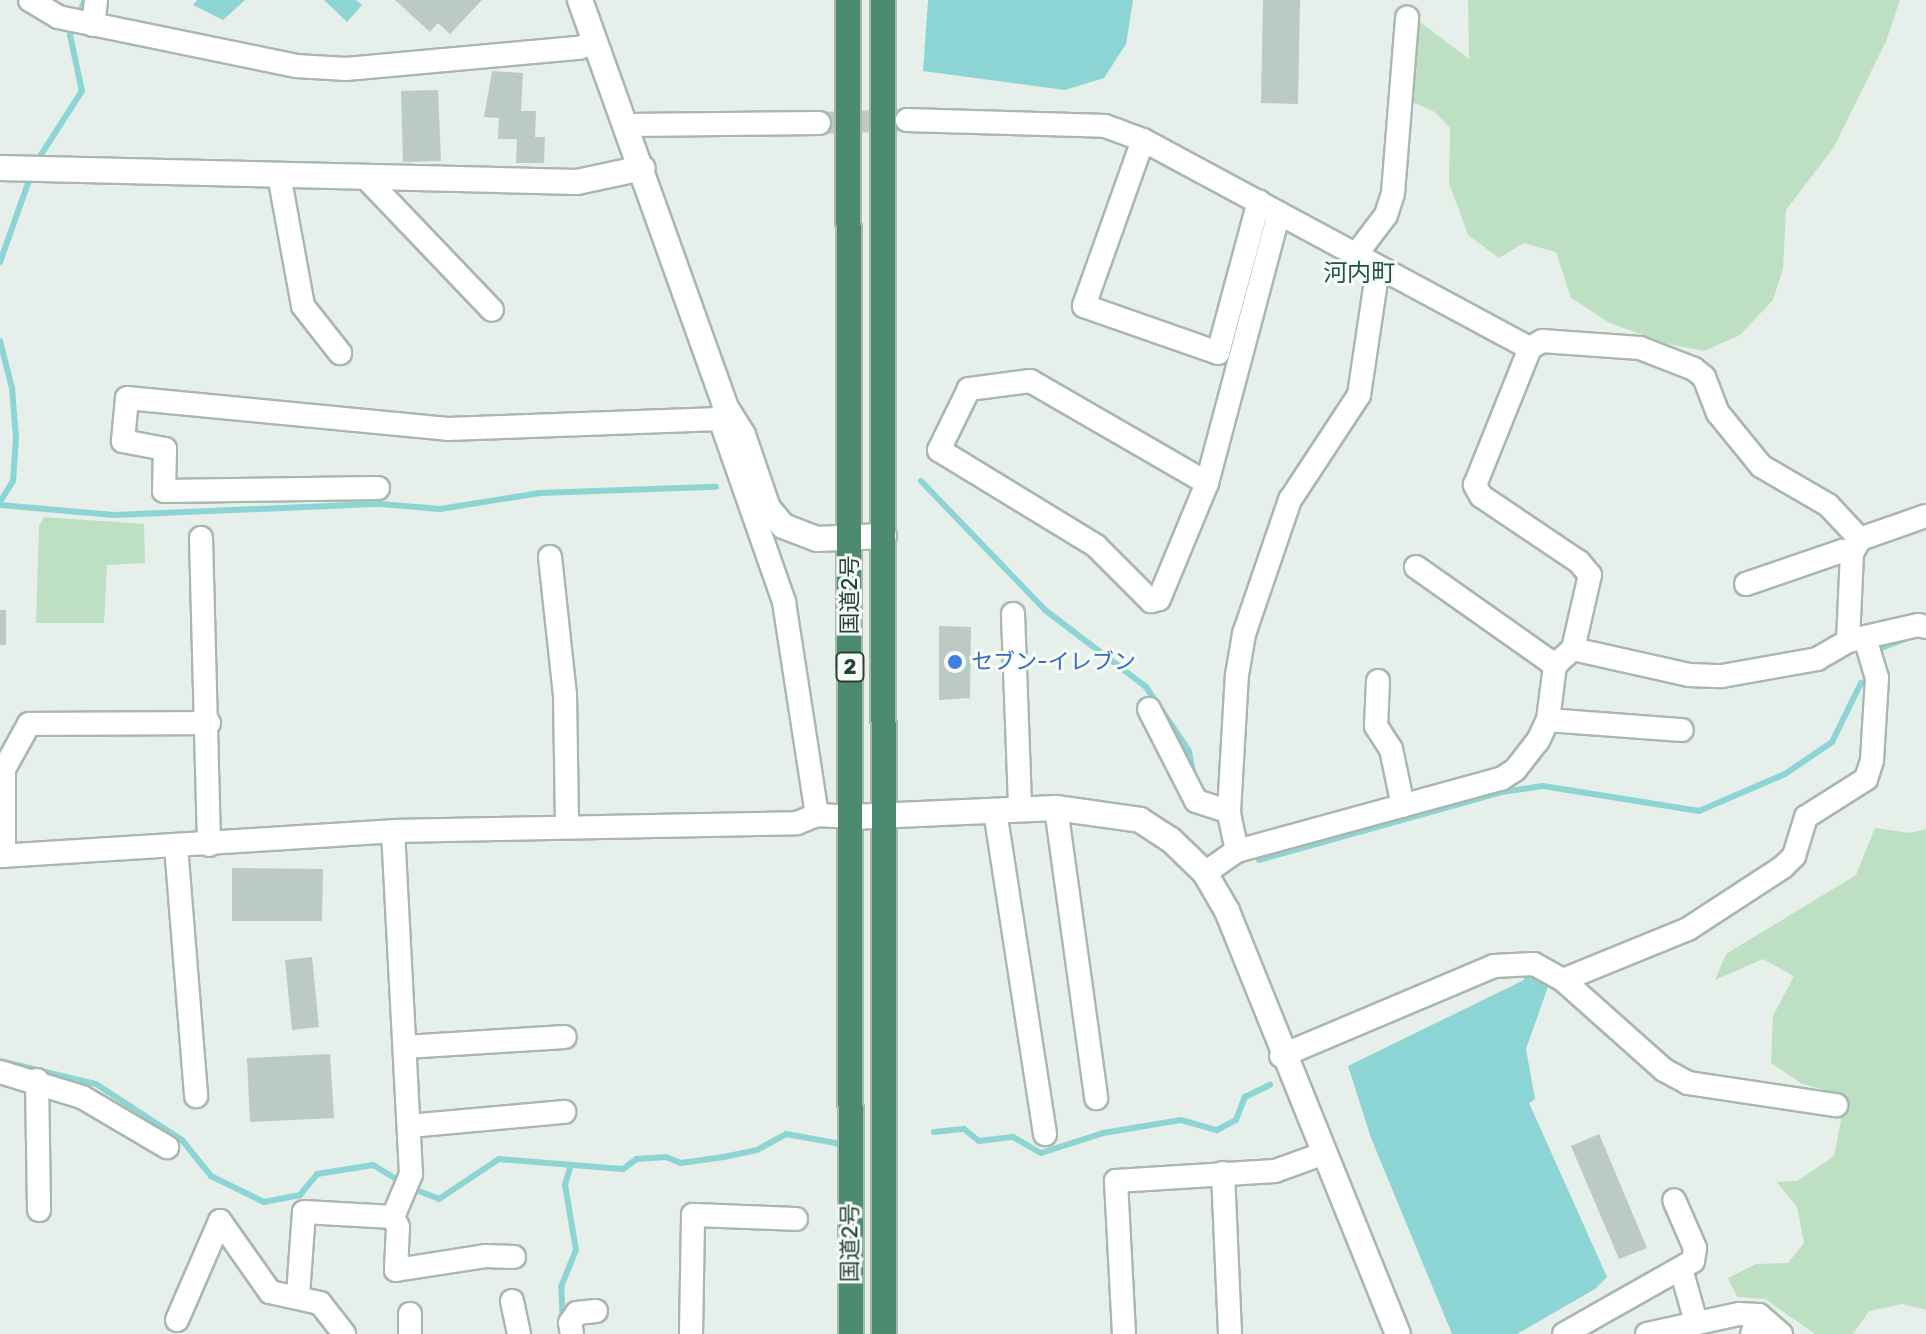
<!DOCTYPE html>
<html>
<head>
<meta charset="utf-8">
<style>
	body { margin:0 }
	#map { position:relative; width:1926px; height:1334px; overflow:hidden; background:#e6efe9; font-family:Rubik,"Noto Sans JP",sans-serif }
	div>[style] { position:absolute }
	[style*='--x'] { left:calc(var(--x)*1px); top:calc(var(--y)*1px); width:calc(var(--w)*1px); rotate:calc(var(--a)*1deg) }
	.green>* { inset:0; background:#bee0c2 }
	.water>* { inset:0; background:#8dd5d4 }
	.stream>* { height:6px; margin:-3px; padding:0 3px; transform-origin:3px; border-radius:3px; background:#8dd5d4 }
	.building>* { inset:0; background:#bbcac2 }
	.minor-tunnel>* { height:22px; margin-top:-11px; transform-origin:0; background:repeating-linear-gradient(90deg,#bfccc5 0 22px,transparent 0 33px) }
	.roads { filter:drop-shadow(2px 0 #a8b8af) drop-shadow(-2px 0 #a8b8af) drop-shadow(0 2px #a8b8af) drop-shadow(0 -2px #a8b8af) }
	.minor>* { height:22px; margin:-11px; padding:0 11px; transform-origin:11px; border-radius:11px; background:#fff }
	.tertiary>* { height:24px; margin:-12px; padding:0 12px; transform-origin:12px; border-radius:12px; background:#fff }
	.trunk>* { height:24px; margin:-12px; padding:0 12px; transform-origin:12px; border-radius:12px; background:#4c8b72 }
	.dots>* { width:22px; height:22px; translate:-50% -50%; box-sizing:border-box; border:4px solid #f7fbf8; border-radius:50% }
	span { translate:-50% -50%; white-space:nowrap; text-align:center; line-height:1.15; -webkit-text-stroke:6px #f7fbf8; paint-order:stroke }
	.shield-label span { padding:2px 6px; background:#f7fbf8; border:2px solid; border-radius:6px; -webkit-text-stroke-width:0 }
	.shield-label { font-size:20px; color:#234235; font-weight:700 }
	.street-label { font-size:22px; color:#234235 }
	.shop-label { font-size:22px; color:#366cbe }
	.left { translate:0 -50%; text-align:left }
	.neighbourhood-label { font-size:24px; color:#1e563f }
</style>
</head>
<body>
<div id="map">
	<div class="green">
		<div style="clip-path:polygon(1468px 0,1900px 0,1886px 41px,1834px 147px,1786px 210px,1783px 269px,1773px 300px,1740px 335px,1704px 351px,1668px 344px,1610px 323px,1571px 298px,1556px 252px,1524px 243px,1499px 258px,1468px 235px,1449px 183px,1450px 128px,1435px 112px,1410px 101px,1420px 22px,1469px 59px)"></div>
		<div style="clip-path:polygon(44px 517px,144px 524px,145px 563px,107px 565px,104px 623px,36px 623px,39px 526px)"></div>
		<div style="clip-path:polygon(1875px 828px,1910px 833px,1926px 829px,1926px 1310px,1902px 1304px,1869px 1311px,1853px 1334px,1815px 1334px,1765px 1299px,1737px 1297px,1728px 1278px,1756px 1264px,1788px 1263px,1804px 1243px,1797px 1207px,1777px 1182px,1797px 1181px,1834px 1156px,1841px 1120px,1833px 1092px,1802px 1084px,1771px 1063px,1773px 1016px,1794px 976px,1763px 959px,1715px 980px,1726px 954px,1856px 875px)"></div>
	</div>
	<div class="water">
		<div style="clip-path:polygon(197px 0,245px 0,223px 20px,193px 5px)"></div>
		<div style="clip-path:polygon(324px 0,356px 0,362px 5px,347px 22px)"></div>
		<div style="clip-path:polygon(928px 0,1133px 0,1126px 44px,1104px 78px,1065px 90px,923px 71px)"></div>
		<div style="clip-path:polygon(1525px 970px,1550px 981px,1526px 1049px,1535px 1099px,1529px 1103px,1607px 1277px,1595px 1289px,1517px 1334px,1452px 1334px,1371px 1138px,1348px 1066px,1524px 980px)"></div>
	</div>
	<div class="stream">
		<div style="--x:37;--y:161;--w:83;--a:-57.3"></div>
		<div style="--x:82;--y:91;--w:57;--a:-102.1"></div>
		<div style="--x:70;--y:35;--w:38;--a:-67"></div>
		<div style="--x:0;--y:262;--w:92;--a:-70.4"></div>
		<div style="--x:0;--y:341;--w:49;--a:75.7"></div>
		<div style="--x:12;--y:388;--w:50;--a:85.4"></div>
		<div style="--x:16;--y:438;--w:43;--a:94"></div>
		<div style="--x:13;--y:481;--w:25;--a:122"></div>
		<div style="--x:921;--y:481;--w:179;--a:46.1"></div>
		<div style="--x:1045;--y:610;--w:127;--a:37.3"></div>
		<div style="--x:1146;--y:687;--w:77;--a:56.1"></div>
		<div style="--x:1189;--y:751;--w:23;--a:80"></div>
		<div style="--x:0;--y:505;--w:114;--a:5"></div>
		<div style="--x:114;--y:515;--w:267;--a:-2.4"></div>
		<div style="--x:381;--y:504;--w:59;--a:4.8"></div>
		<div style="--x:440;--y:509;--w:101;--a:-9.1"></div>
		<div style="--x:540;--y:493;--w:176;--a:-2"></div>
		<div style="--x:1878;--y:649;--w:32;--a:-20"></div>
		<div style="--x:1259;--y:860;--w:252;--a:-15.6"></div>
		<div style="--x:1502;--y:792;--w:41;--a:-8.3"></div>
		<div style="--x:1543;--y:786;--w:158;--a:9.1"></div>
		<div style="--x:1699;--y:811;--w:94;--a:-23.3"></div>
		<div style="--x:1785;--y:774;--w:57;--a:-34.2"></div>
		<div style="--x:1832;--y:742;--w:66;--a:-63.8"></div>
		<div style="--x:0;--y:1061;--w:99;--a:13.5"></div>
		<div style="--x:96;--y:1084;--w:103;--a:33.1"></div>
		<div style="--x:182;--y:1140;--w:46;--a:51.1"></div>
		<div style="--x:211;--y:1176;--w:59;--a:26.1"></div>
		<div style="--x:264;--y:1202;--w:37;--a:-11"></div>
		<div style="--x:300;--y:1195;--w:27;--a:-51"></div>
		<div style="--x:317;--y:1174;--w:57;--a:-9.1"></div>
		<div style="--x:373;--y:1165;--w:33;--a:31"></div>
		<div style="--x:934;--y:1132;--w:30;--a:-6"></div>
		<div style="--x:964;--y:1129;--w:19;--a:39"></div>
		<div style="--x:979;--y:1141;--w:34;--a:-7"></div>
		<div style="--x:1013;--y:1137;--w:32;--a:30"></div>
		<div style="--x:1041;--y:1153;--w:65;--a:-17.9"></div>
		<div style="--x:1103;--y:1133;--w:79;--a:-9.5"></div>
		<div style="--x:1181;--y:1120;--w:37;--a:16"></div>
		<div style="--x:1217;--y:1130;--w:21;--a:-28"></div>
		<div style="--x:1236;--y:1120;--w:25;--a:-69"></div>
		<div style="--x:1245;--y:1097;--w:28;--a:-26"></div>
		<div style="--x:411;--y:1188;--w:30;--a:21"></div>
		<div style="--x:439;--y:1199;--w:72;--a:-33.7"></div>
		<div style="--x:499;--y:1159;--w:124;--a:4.6"></div>
		<div style="--x:623;--y:1169;--w:17;--a:-36"></div>
		<div style="--x:637;--y:1159;--w:29;--a:-4"></div>
		<div style="--x:666;--y:1157;--w:16;--a:22"></div>
		<div style="--x:681;--y:1163;--w:43;--a:-7.9"></div>
		<div style="--x:724;--y:1157;--w:34;--a:-12"></div>
		<div style="--x:757;--y:1150;--w:33;--a:-29"></div>
		<div style="--x:786;--y:1134;--w:56;--a:10.3"></div>
		<div style="--x:563;--y:1322;--w:35;--a:-93"></div>
		<div style="--x:561;--y:1287;--w:40;--a:-68"></div>
		<div style="--x:576;--y:1250;--w:66;--a:-99.6"></div>
		<div style="--x:565;--y:1185;--w:18;--a:-74"></div>
	</div>
	<div class="building">
		<div style="clip-path:polygon(395px 0,482px 0,450px 34px,438px 23px,430px 32px)"></div>
		<div style="clip-path:polygon(1263px 0,1300px 0,1298px 104px,1261px 103px)"></div>
		<div style="clip-path:polygon(492px 71px,523px 73px,521px 111px,536px 111px,535px 137px,545px 137px,544px 163px,516px 163px,517px 139px,498px 139px,499px 118px,484px 117px)"></div>
		<div style="clip-path:polygon(438px 90px,441px 161px,403px 162px,401px 91px)"></div>
		<div style="clip-path:polygon(0 610px,6px 610px,6px 645px,0 645px)"></div>
		<div style="clip-path:polygon(939px 626px,971px 627px,970px 698px,939px 700px)"></div>
		<div style="clip-path:polygon(232px 868px,323px 869px,322px 921px,232px 921px)"></div>
		<div style="clip-path:polygon(312px 957px,319px 1027px,292px 1030px,285px 960px)"></div>
		<div style="clip-path:polygon(330px 1054px,334px 1118px,250px 1122px,247px 1058px)"></div>
		<div style="clip-path:polygon(1599px 1134px,1647px 1248px,1619px 1259px,1571px 1146px)"></div>
	</div>
	<div class="minor-tunnel">
		<div style="--x:819;--y:123;--w:88;--a:-2"></div>
	</div>
	<div class="roads">
		<div class="minor">
			<div style="--x:30;--y:0;--w:33;--a:31"></div>
			<div style="--x:58;--y:17;--w:243;--a:11.6"></div>
			<div style="--x:296;--y:66;--w:50;--a:3.4"></div>
			<div style="--x:346;--y:69;--w:234;--a:-5.2"></div>
			<div style="--x:579;--y:48;--w:17;--a:-21"></div>
			<div style="--x:93;--y:25;--w:25;--a:-83"></div>
			<div style="--x:907;--y:120;--w:198;--a:1.7"></div>
			<div style="--x:1105;--y:126;--w:40;--a:20.2"></div>
			<div style="--x:1143;--y:140;--w:439;--a:28.3"></div>
			<div style="--x:627;--y:125;--w:192;--a:-0.6"></div>
			<div style="--x:1143;--y:140;--w:176;--a:109.6"></div>
			<div style="--x:1084;--y:306;--w:142;--a:19.3"></div>
			<div style="--x:1218;--y:353;--w:157;--a:-74.9"></div>
			<div style="--x:279;--y:175;--w:133;--a:79.6"></div>
			<div style="--x:303;--y:306;--w:60;--a:51.8"></div>
			<div style="--x:364;--y:176;--w:185;--a:46.3"></div>
			<div style="--x:1355;--y:256;--w:51;--a:-52.9"></div>
			<div style="--x:1386;--y:215;--w:23;--a:-72"></div>
			<div style="--x:1393;--y:193;--w:176;--a:-85.4"></div>
			<div style="--x:720;--y:419;--w:194;--a:70.7"></div>
			<div style="--x:784;--y:602;--w:216;--a:81.2"></div>
			<div style="--x:1207;--y:483;--w:204;--a:-150"></div>
			<div style="--x:1030;--y:381;--w:62;--a:172.5"></div>
			<div style="--x:969;--y:389;--w:68;--a:116.2"></div>
			<div style="--x:939;--y:450;--w:184;--a:31.4"></div>
			<div style="--x:1096;--y:546;--w:78;--a:45"></div>
			<div style="--x:1151;--y:601;--w:8;--a:-14"></div>
			<div style="--x:1159;--y:599;--w:126;--a:-67.5"></div>
			<div style="--x:1207;--y:483;--w:279;--a:-75.1"></div>
			<div style="--x:378;--y:488;--w:214;--a:179.2"></div>
			<div style="--x:164;--y:491;--w:42;--a:-88.6"></div>
			<div style="--x:165;--y:449;--w:43;--a:-169.2"></div>
			<div style="--x:123;--y:441;--w:43;--a:-84.7"></div>
			<div style="--x:127;--y:398;--w:322;--a:5.5"></div>
			<div style="--x:448;--y:429;--w:272;--a:-2.1"></div>
			<div style="--x:720;--y:419;--w:14;--a:-69"></div>
			<div style="--x:201;--y:538;--w:307;--a:88.5"></div>
			<div style="--x:550;--y:557;--w:139;--a:83.8"></div>
			<div style="--x:565;--y:695;--w:132;--a:89.1"></div>
			<div style="--x:1416;--y:567;--w:170;--a:35.2"></div>
			<div style="--x:1746;--y:584;--w:102;--a:-19"></div>
			<div style="--x:1842;--y:551;--w:10;--a:11"></div>
			<div style="--x:1013;--y:614;--w:195;--a:87.9"></div>
			<div style="--x:1848;--y:641;--w:88;--a:-87.4"></div>
			<div style="--x:1852;--y:553;--w:16;--a:-60"></div>
			<div style="--x:1860;--y:539;--w:70;--a:-19.2"></div>
			<div style="--x:1573;--y:649;--w:76;--a:-77.1"></div>
			<div style="--x:1590;--y:575;--w:17;--a:-130"></div>
			<div style="--x:1579;--y:562;--w:118;--a:-146"></div>
			<div style="--x:1481;--y:496;--w:13;--a:-119"></div>
			<div style="--x:1475;--y:485;--w:148;--a:-68.1"></div>
			<div style="--x:1530;--y:348;--w:14;--a:-30"></div>
			<div style="--x:1542;--y:341;--w:98;--a:4.1"></div>
			<div style="--x:1640;--y:348;--w:58;--a:21.3"></div>
			<div style="--x:1694;--y:369;--w:13;--a:39"></div>
			<div style="--x:1704;--y:377;--w:39;--a:69"></div>
			<div style="--x:1718;--y:413;--w:68;--a:50.9"></div>
			<div style="--x:1761;--y:466;--w:78;--a:30.2"></div>
			<div style="--x:1828;--y:505;--w:47;--a:46.7"></div>
			<div style="--x:1378;--y:681;--w:45;--a:92.5"></div>
			<div style="--x:1376;--y:726;--w:27;--a:57"></div>
			<div style="--x:1391;--y:749;--w:58;--a:78.1"></div>
			<div style="--x:1149;--y:709;--w:103;--a:62.9"></div>
			<div style="--x:1196;--y:801;--w:35;--a:18"></div>
			<div style="--x:1548;--y:720;--w:134;--a:4.3"></div>
			<div style="--x:1056;--y:808;--w:293;--a:82.1"></div>
			<div style="--x:995;--y:811;--w:327;--a:81.2"></div>
			<div style="--x:176;--y:846;--w:251;--a:85.4"></div>
			<div style="--x:1237;--y:851;--w:40;--a:-102"></div>
			<div style="--x:1229;--y:812;--w:137;--a:-86.7"></div>
			<div style="--x:1237;--y:675;--w:42;--a:-80.3"></div>
			<div style="--x:1244;--y:634;--w:142;--a:-71.1"></div>
			<div style="--x:1290;--y:500;--w:126;--a:-56.7"></div>
			<div style="--x:1359;--y:395;--w:128;--a:-81.5"></div>
			<div style="--x:0;--y:856;--w:394;--a:-3.6"></div>
			<div style="--x:393;--y:831;--w:404;--a:-1.1"></div>
			<div style="--x:797;--y:823;--w:22;--a:-22"></div>
			<div style="--x:817;--y:815;--w:34;--a:3"></div>
			<div style="--x:4;--y:856;--w:87;--a:-90"></div>
			<div style="--x:4;--y:769;--w:51;--a:-60.9"></div>
			<div style="--x:29;--y:724;--w:180;--a:-0.3"></div>
			<div style="--x:1205;--y:873;--w:39;--a:-35"></div>
			<div style="--x:1237;--y:851;--w:274;--a:-15.3"></div>
			<div style="--x:1501;--y:779;--w:17;--a:-33"></div>
			<div style="--x:1515;--y:770;--w:37;--a:-52"></div>
			<div style="--x:1538;--y:741;--w:23;--a:-65"></div>
			<div style="--x:1548;--y:720;--w:55;--a:-82.7"></div>
			<div style="--x:1555;--y:665;--w:24;--a:-42"></div>
			<div style="--x:1573;--y:649;--w:119;--a:12.6"></div>
			<div style="--x:1689;--y:675;--w:33;--a:2"></div>
			<div style="--x:1722;--y:676;--w:97;--a:-10.1"></div>
			<div style="--x:1817;--y:659;--w:36;--a:-30"></div>
			<div style="--x:1848;--y:641;--w:72;--a:-12.9"></div>
			<div style="--x:1918;--y:625;--w:8;--a:14"></div>
			<div style="--x:1563;--y:980;--w:135;--a:-22.2"></div>
			<div style="--x:1688;--y:929;--w:113;--a:-33.1"></div>
			<div style="--x:1783;--y:867;--w:16;--a:-45"></div>
			<div style="--x:1794;--y:856;--w:41;--a:-72.9"></div>
			<div style="--x:1806;--y:817;--w:71;--a:-32.3"></div>
			<div style="--x:1866;--y:779;--w:20;--a:-72"></div>
			<div style="--x:1872;--y:760;--w:82;--a:-86.5"></div>
			<div style="--x:1877;--y:678;--w:42;--a:-106.7"></div>
			<div style="--x:405;--y:1047;--w:160;--a:-3.6"></div>
			<div style="--x:1281;--y:1056;--w:231;--a:-22.9"></div>
			<div style="--x:1494;--y:966;--w:40;--a:-2.9"></div>
			<div style="--x:1534;--y:964;--w:33;--a:29"></div>
			<div style="--x:1563;--y:980;--w:135;--a:41.7"></div>
			<div style="--x:1664;--y:1070;--w:27;--a:28"></div>
			<div style="--x:1688;--y:1083;--w:150;--a:8.5"></div>
			<div style="--x:0;--y:1072;--w:86;--a:17"></div>
			<div style="--x:82;--y:1097;--w:99;--a:30.5"></div>
			<div style="--x:37;--y:1080;--w:130;--a:89.1"></div>
			<div style="--x:409;--y:1126;--w:156;--a:-5.2"></div>
			<div style="--x:1223;--y:1173;--w:161;--a:87.5"></div>
			<div style="--x:393;--y:1217;--w:11;--a:63"></div>
			<div style="--x:398;--y:1227;--w:43;--a:92.7"></div>
			<div style="--x:396;--y:1270;--w:90;--a:-8.9"></div>
			<div style="--x:485;--y:1256;--w:29;--a:2"></div>
			<div style="--x:220;--y:1221;--w:87;--a:54.8"></div>
			<div style="--x:270;--y:1292;--w:51;--a:12.4"></div>
			<div style="--x:320;--y:1303;--w:39;--a:52"></div>
			<div style="--x:1681;--y:1269;--w:55;--a:74.2"></div>
			<div style="--x:298;--y:1295;--w:83;--a:-85.9"></div>
			<div style="--x:304;--y:1212;--w:89;--a:3.2"></div>
			<div style="--x:393;--y:1217;--w:47;--a:-67.3"></div>
			<div style="--x:411;--y:1174;--w:343;--a:-93"></div>
			<div style="--x:512;--y:1301;--w:34;--a:78"></div>
			<div style="--x:410;--y:1314;--w:20;--a:90"></div>
			<div style="--x:177;--y:1320;--w:108;--a:-66.5"></div>
			<div style="--x:572;--y:1334;--w:11;--a:-100"></div>
			<div style="--x:570;--y:1323;--w:12;--a:-55"></div>
			<div style="--x:577;--y:1313;--w:19;--a:-6"></div>
			<div style="--x:691;--y:1334;--w:119;--a:-89"></div>
			<div style="--x:693;--y:1215;--w:103;--a:2.2"></div>
			<div style="--x:1124;--y:1334;--w:153;--a:-93"></div>
			<div style="--x:1116;--y:1181;--w:159;--a:-3.6"></div>
			<div style="--x:1275;--y:1171;--w:50;--a:-19.9"></div>
			<div style="--x:1564;--y:1334;--w:148;--a:-29.5"></div>
			<div style="--x:1693;--y:1261;--w:13;--a:-81"></div>
			<div style="--x:1695;--y:1248;--w:52;--a:-113.6"></div>
			<div style="--x:1647;--y:1334;--w:94;--a:-12.3"></div>
			<div style="--x:1739;--y:1314;--w:20;--a:3"></div>
			<div style="--x:1752;--y:1334;--w:20;--a:-70"></div>
			<div style="--x:1759;--y:1315;--w:29;--a:41"></div>
		</div>
		<div class="tertiary">
			<div style="--x:580;--y:0;--w:431;--a:70.3"></div>
			<div style="--x:725;--y:406;--w:34;--a:58"></div>
			<div style="--x:743;--y:435;--w:77;--a:71.1"></div>
			<div style="--x:768;--y:508;--w:23;--a:50"></div>
			<div style="--x:783;--y:526;--w:36;--a:21"></div>
			<div style="--x:817;--y:539;--w:67;--a:-2.6"></div>
			<div style="--x:0;--y:168;--w:577;--a:1.39"></div>
			<div style="--x:577;--y:182;--w:67;--a:-12"></div>
			<div style="--x:851;--y:817;--w:205;--a:-2.5"></div>
			<div style="--x:1056;--y:808;--w:85;--a:8.1"></div>
			<div style="--x:1140;--y:820;--w:37;--a:33"></div>
			<div style="--x:1171;--y:840;--w:47;--a:44.1"></div>
			<div style="--x:1205;--y:873;--w:44;--a:59.9"></div>
			<div style="--x:1227;--y:911;--w:456;--a:68"></div>
		</div>
		<div class="trunk">
			<div style="--x:848;--y:0;--w:1334;--a:89.87"></div>
			<div style="--x:883;--y:0;--w:1334;--a:89.96"></div>
		</div>
	</div>
	<div class="dots">
		<div style="left:955px;top:662px;background:#3f7fe0"></div>
	</div>
	<div class="shield-label">
		<span style="left:850px;top:667px">2</span>
	</div>
	<div class="street-label">
		<span style="left:850px;top:595px;rotate:-90deg">国道2号</span>
		<span style="left:850px;top:1243px;rotate:-90deg">国道2号</span>
	</div>
	<div class="shop-label">
		<span class="left" style="left:971px;top:662px">セブン-イレブン</span>
	</div>
	<div class="neighbourhood-label">
		<span style="left:1359px;top:274px">河内町</span>
	</div>
</div>
</body>
</html>
